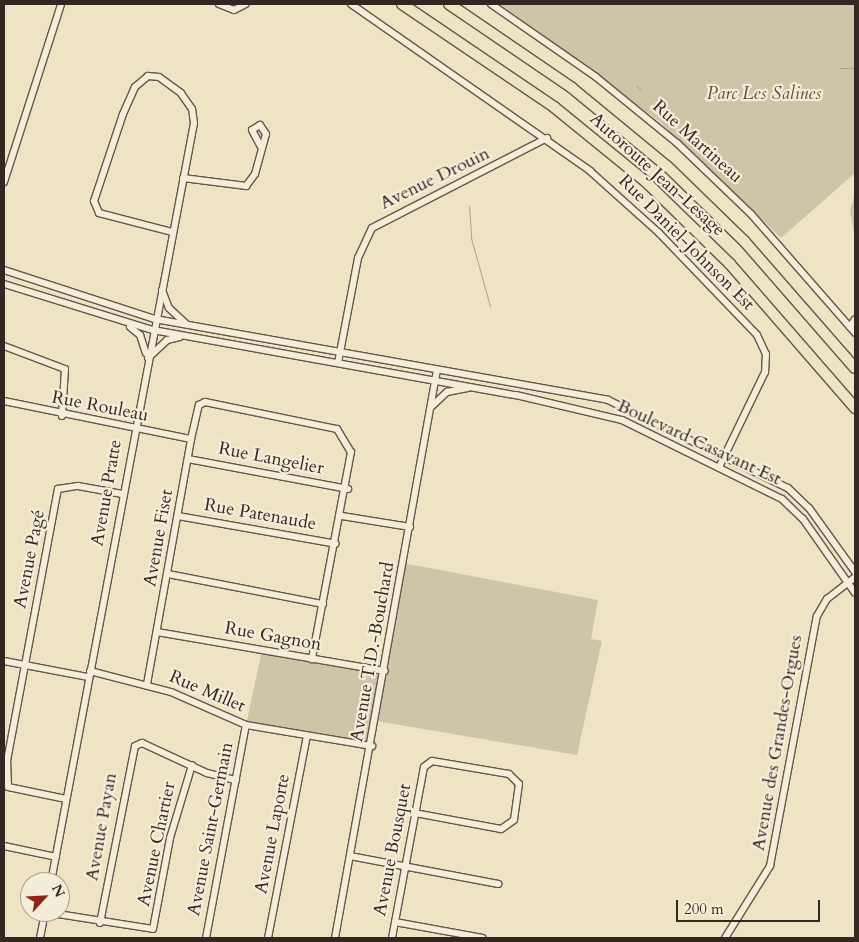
<!DOCTYPE html>
<html>
<head>
<meta charset="utf-8">
<style>
	body { margin:0 }
	#map { position:relative; width:859px; height:942px; overflow:hidden; background:#eee4c4; font-family:Cardo,serif }
	div>[style] { position:absolute }
	[style*='--x'] { left:calc(var(--x)*1px); top:calc(var(--y)*1px); width:calc(var(--w)*1px); rotate:calc(var(--a)*1deg) }
	.green>* { inset:0; background:#cec4a8 }
	.stream>* { height:1px; margin:-0.5px; padding:0 0.5px; transform-origin:0.5px; border-radius:0.5px; background:#aea48d }
	.roads { filter:drop-shadow(1px 0 #61574a) drop-shadow(-1px 0 #61574a) drop-shadow(0 1px #61574a) drop-shadow(0 -1px #61574a) }
	.minor>* { height:6px; margin:-3px; padding:0 3px; transform-origin:3px; border-radius:3px; background:#f4edd9 }
	.highway>* { height:10px; margin:-5px; padding:0 5px; transform-origin:5px; border-radius:5px; background:#eee4c4 }
	span { translate:-50% -50%; white-space:nowrap; text-align:center; line-height:1.15; -webkit-text-stroke:4.5px #f4edd9; paint-order:stroke }
	.park-label { font-size:18px; color:#594f43; font-style:italic }
	.street-label { font-size:18px; color:#322821 }
	.frame { position:absolute; inset:0; border:5px solid #322821; pointer-events:none }
	.north { position:absolute; left:20px; top:872px; width:50px; height:50px; box-sizing:border-box; background:#f4edd9; border:1px solid #a69e8f; border-radius:50%; rotate:65deg; font-size:14px; font-weight:700; line-height:20px; text-align:center; color:#322821 }
	.north::after { content:''; display:block; margin:auto; width:18px; height:22px; background:#8f2418; clip-path:polygon(50% 0,100% 100%,50% 72%,0 100%) }
	.scale { position:absolute; left:676px; top:900px; width:144px; height:22px; box-sizing:border-box; border:2px solid #322821; border-top:0; padding-left:6px; font-size:15px; line-height:18px; white-space:nowrap; color:#322821; -webkit-text-stroke:4px #f4edd9; paint-order:stroke }
</style>
</head>
<body>
<div id="map">
	<div class="green">
		<div style="clip-path:polygon(500px 4px,855px 4px,855px 173px,781px 238px,660px 122px)"></div>
		<div style="clip-path:polygon(855px 193px,855px 237px,850px 211px)"></div>
		<div style="clip-path:polygon(403px 563px,598px 600px,591px 639px,602px 641px,577px 755px,376px 721px,372px 746px,246px 725px,262px 650px,385px 671px)"></div>
	</div>
	<div class="stream">
		<div style="--x:839;--y:68;--w:16;--a:0"></div>
		<div style="--x:636;--y:85;--w:7;--a:45"></div>
		<div style="--x:469;--y:206;--w:32;--a:86"></div>
		<div style="--x:471;--y:238;--w:71;--a:74.4"></div>
	</div>
	<div class="roads">
		<div class="minor">
			<div style="--x:219;--y:4;--w:16;--a:22"></div>
			<div style="--x:234;--y:10;--w:13;--a:-27"></div>
			<div style="--x:351;--y:4;--w:292;--a:34.9"></div>
			<div style="--x:590;--y:171;--w:93;--a:41.9"></div>
			<div style="--x:659;--y:233;--w:141;--a:46.1"></div>
			<div style="--x:757;--y:335;--w:21;--a:65"></div>
			<div style="--x:766;--y:354;--w:18;--a:93"></div>
			<div style="--x:765;--y:372;--w:106;--a:115.8"></div>
			<div style="--x:491;--y:4;--w:128;--a:34.8"></div>
			<div style="--x:596;--y:77;--w:104;--a:39.2"></div>
			<div style="--x:677;--y:143;--w:103;--a:43.8"></div>
			<div style="--x:751;--y:214;--w:158;--a:48.8"></div>
			<div style="--x:183;--y:178;--w:64;--a:7.2"></div>
			<div style="--x:246;--y:186;--w:15;--a:-53"></div>
			<div style="--x:255;--y:174;--w:41;--a:-74.6"></div>
			<div style="--x:266;--y:134;--w:11;--a:-124"></div>
			<div style="--x:260;--y:125;--w:9;--a:148"></div>
			<div style="--x:252;--y:130;--w:19;--a:62"></div>
			<div style="--x:4;--y:182;--w:187;--a:-72.2"></div>
			<div style="--x:4;--y:270;--w:159;--a:18"></div>
			<div style="--x:155;--y:319;--w:460;--a:10.1"></div>
			<div style="--x:608;--y:400;--w:200;--a:26.1"></div>
			<div style="--x:788;--y:488;--w:29;--a:44"></div>
			<div style="--x:809;--y:508;--w:79;--a:54.3"></div>
			<div style="--x:4;--y:284;--w:156;--a:17.2"></div>
			<div style="--x:153;--y:330;--w:369;--a:10.2"></div>
			<div style="--x:516;--y:395;--w:109;--a:13.3"></div>
			<div style="--x:622;--y:420;--w:178;--a:26.3"></div>
			<div style="--x:782;--y:499;--w:29;--a:44"></div>
			<div style="--x:803;--y:519;--w:90;--a:54.9"></div>
			<div style="--x:162;--y:290;--w:19;--a:69"></div>
			<div style="--x:169;--y:308;--w:22;--a:43"></div>
			<div style="--x:130;--y:327;--w:13;--a:39"></div>
			<div style="--x:140;--y:335;--w:19;--a:72"></div>
			<div style="--x:850;--y:327;--w:9;--a:-58"></div>
			<div style="--x:4;--y:346;--w:65;--a:20.7"></div>
			<div style="--x:65;--y:369;--w:47;--a:93.7"></div>
			<div style="--x:148;--y:358;--w:26;--a:-43"></div>
			<div style="--x:167;--y:340;--w:13;--a:-13"></div>
			<div style="--x:338;--y:363;--w:107;--a:-79.2"></div>
			<div style="--x:358;--y:258;--w:33;--a:-65"></div>
			<div style="--x:372;--y:228;--w:197;--a:-27.2"></div>
			<div style="--x:4;--y:401;--w:191;--a:11.5"></div>
			<div style="--x:432;--y:406;--w:21;--a:-43"></div>
			<div style="--x:447;--y:392;--w:21;--a:-11"></div>
			<div style="--x:188;--y:459;--w:163;--a:10.6"></div>
			<div style="--x:178;--y:516;--w:160;--a:10"></div>
			<div style="--x:342;--y:516;--w:69;--a:9.2"></div>
			<div style="--x:168;--y:574;--w:158;--a:11"></div>
			<div style="--x:157;--y:632;--w:231;--a:9.7"></div>
			<div style="--x:4;--y:661;--w:86;--a:10.8"></div>
			<div style="--x:90;--y:671;--w:84;--a:14.5"></div>
			<div style="--x:171;--y:692;--w:82;--a:23.7"></div>
			<div style="--x:246;--y:725;--w:128;--a:9.5"></div>
			<div style="--x:147;--y:684;--w:249;--a:-79.8"></div>
			<div style="--x:191;--y:439;--w:35;--a:-77"></div>
			<div style="--x:199;--y:405;--w:7;--a:-27"></div>
			<div style="--x:205;--y:402;--w:135;--a:11.6"></div>
			<div style="--x:337;--y:429;--w:27;--a:59"></div>
			<div style="--x:351;--y:452;--w:211;--a:100.7"></div>
			<div style="--x:66;--y:799;--w:59;--a:-168.3"></div>
			<div style="--x:8;--y:787;--w:26;--a:-92"></div>
			<div style="--x:7;--y:761;--w:277;--a:-79.4"></div>
			<div style="--x:58;--y:489;--w:20;--a:-9"></div>
			<div style="--x:78;--y:486;--w:45;--a:10.3"></div>
			<div style="--x:4;--y:846;--w:53;--a:11.9"></div>
			<div style="--x:350;--y:856;--w:151;--a:10.7"></div>
			<div style="--x:51;--y:882;--w:772;--a:-79.33"></div>
			<div style="--x:194;--y:123;--w:14;--a:-98"></div>
			<div style="--x:192;--y:109;--w:19;--a:-125"></div>
			<div style="--x:181;--y:93;--w:27;--a:-144"></div>
			<div style="--x:159;--y:77;--w:11;--a:-175"></div>
			<div style="--x:148;--y:76;--w:17;--a:140"></div>
			<div style="--x:135;--y:87;--w:30;--a:114"></div>
			<div style="--x:123;--y:114;--w:92;--a:108.4"></div>
			<div style="--x:94;--y:201;--w:13;--a:67"></div>
			<div style="--x:99;--y:213;--w:75;--a:14.6"></div>
			<div style="--x:45;--y:912;--w:109;--a:8.9"></div>
			<div style="--x:153;--y:929;--w:93;--a:-79.4"></div>
			<div style="--x:170;--y:838;--w:76;--a:-73.2"></div>
			<div style="--x:395;--y:922;--w:89;--a:10.3"></div>
			<div style="--x:100;--y:923;--w:180;--a:-78.8"></div>
			<div style="--x:135;--y:746;--w:8;--a:-23"></div>
			<div style="--x:142;--y:743;--w:72;--a:24.8"></div>
			<div style="--x:207;--y:773;--w:30;--a:14"></div>
			<div style="--x:40;--y:938;--w:26;--a:-79"></div>
			<div style="--x:206;--y:938;--w:217;--a:-79.4"></div>
			<div style="--x:268;--y:938;--w:206;--a:-79.1"></div>
			<div style="--x:335;--y:938;--w:577;--a:-79.82"></div>
			<div style="--x:392;--y:938;--w:174;--a:-79.4"></div>
			<div style="--x:424;--y:767;--w:10;--a:-37"></div>
			<div style="--x:432;--y:761;--w:78;--a:9.6"></div>
			<div style="--x:509;--y:774;--w:14;--a:45"></div>
			<div style="--x:519;--y:784;--w:36;--a:98"></div>
			<div style="--x:514;--y:820;--w:16;--a:145"></div>
			<div style="--x:501;--y:829;--w:87;--a:-169.5"></div>
			<div style="--x:725;--y:938;--w:85;--a:-58"></div>
			<div style="--x:770;--y:866;--w:254;--a:-79.4"></div>
			<div style="--x:817;--y:616;--w:20;--a:-60"></div>
			<div style="--x:827;--y:599;--w:36;--a:-38"></div>
		</div>
		<div class="highway">
			<div style="--x:402;--y:4;--w:184;--a:34.1"></div>
			<div style="--x:554;--y:107;--w:117;--a:39.1"></div>
			<div style="--x:645;--y:181;--w:119;--a:44.3"></div>
			<div style="--x:730;--y:264;--w:191;--a:49"></div>
			<div style="--x:449;--y:4;--w:149;--a:34.3"></div>
			<div style="--x:572;--y:88;--w:124;--a:39.5"></div>
			<div style="--x:668;--y:167;--w:107;--a:44.2"></div>
			<div style="--x:745;--y:242;--w:167;--a:48.9"></div>
		</div>
	</div>
	<div class="park-label">
		<span style="left:764px;top:94px">Parc Les Salines</span>
	</div>
	<div class="street-label">
		<span style="left:697px;top:142px;rotate:42deg">Rue Martineau</span>
		<span style="left:657px;top:175px;rotate:42deg">Autoroute Jean-Lesage</span>
		<span style="left:435px;top:179px;rotate:-26deg">Avenue Drouin</span>
		<span style="left:686px;top:243px;rotate:45deg">Rue Daniel-Johnson Est</span>
		<span style="left:100px;top:407px;rotate:11deg">Rue Rouleau</span>
		<span style="left:699px;top:443px;rotate:25deg">Boulevard Casavant Est</span>
		<span style="left:271px;top:459px;rotate:11deg">Rue Langelier</span>
		<span style="left:107px;top:493px;rotate:-80deg">Avenue Pratte</span>
		<span style="left:260px;top:515px;rotate:10deg">Rue Patenaude</span>
		<span style="left:159px;top:538px;rotate:-80deg">Avenue Fiset</span>
		<span style="left:30px;top:559px;rotate:-79deg">Avenue Pagé</span>
		<span style="left:273px;top:637px;rotate:10deg">Rue Gagnon</span>
		<span style="left:373px;top:652px;rotate:-80deg">Avenue T.D.-Bouchard</span>
		<span style="left:207px;top:692px;rotate:23deg">Rue Millet</span>
		<span style="left:778px;top:743px;rotate:-80deg">Avenue des Grandes-Orgues</span>
		<span style="left:102px;top:827px;rotate:-80deg">Avenue Payan</span>
		<span style="left:211px;top:829px;rotate:-79deg">Avenue Saint-Germain</span>
		<span style="left:273px;top:834px;rotate:-79deg">Avenue Laporte</span>
		<span style="left:157px;top:844px;rotate:-78deg">Avenue Chartier</span>
		<span style="left:393px;top:850px;rotate:-79deg">Avenue Bousquet</span>
	</div>
	<div class="frame"></div>
	<div class="north">N</div>
	<div class="scale">200 m</div>
</div>
</body>
</html>
